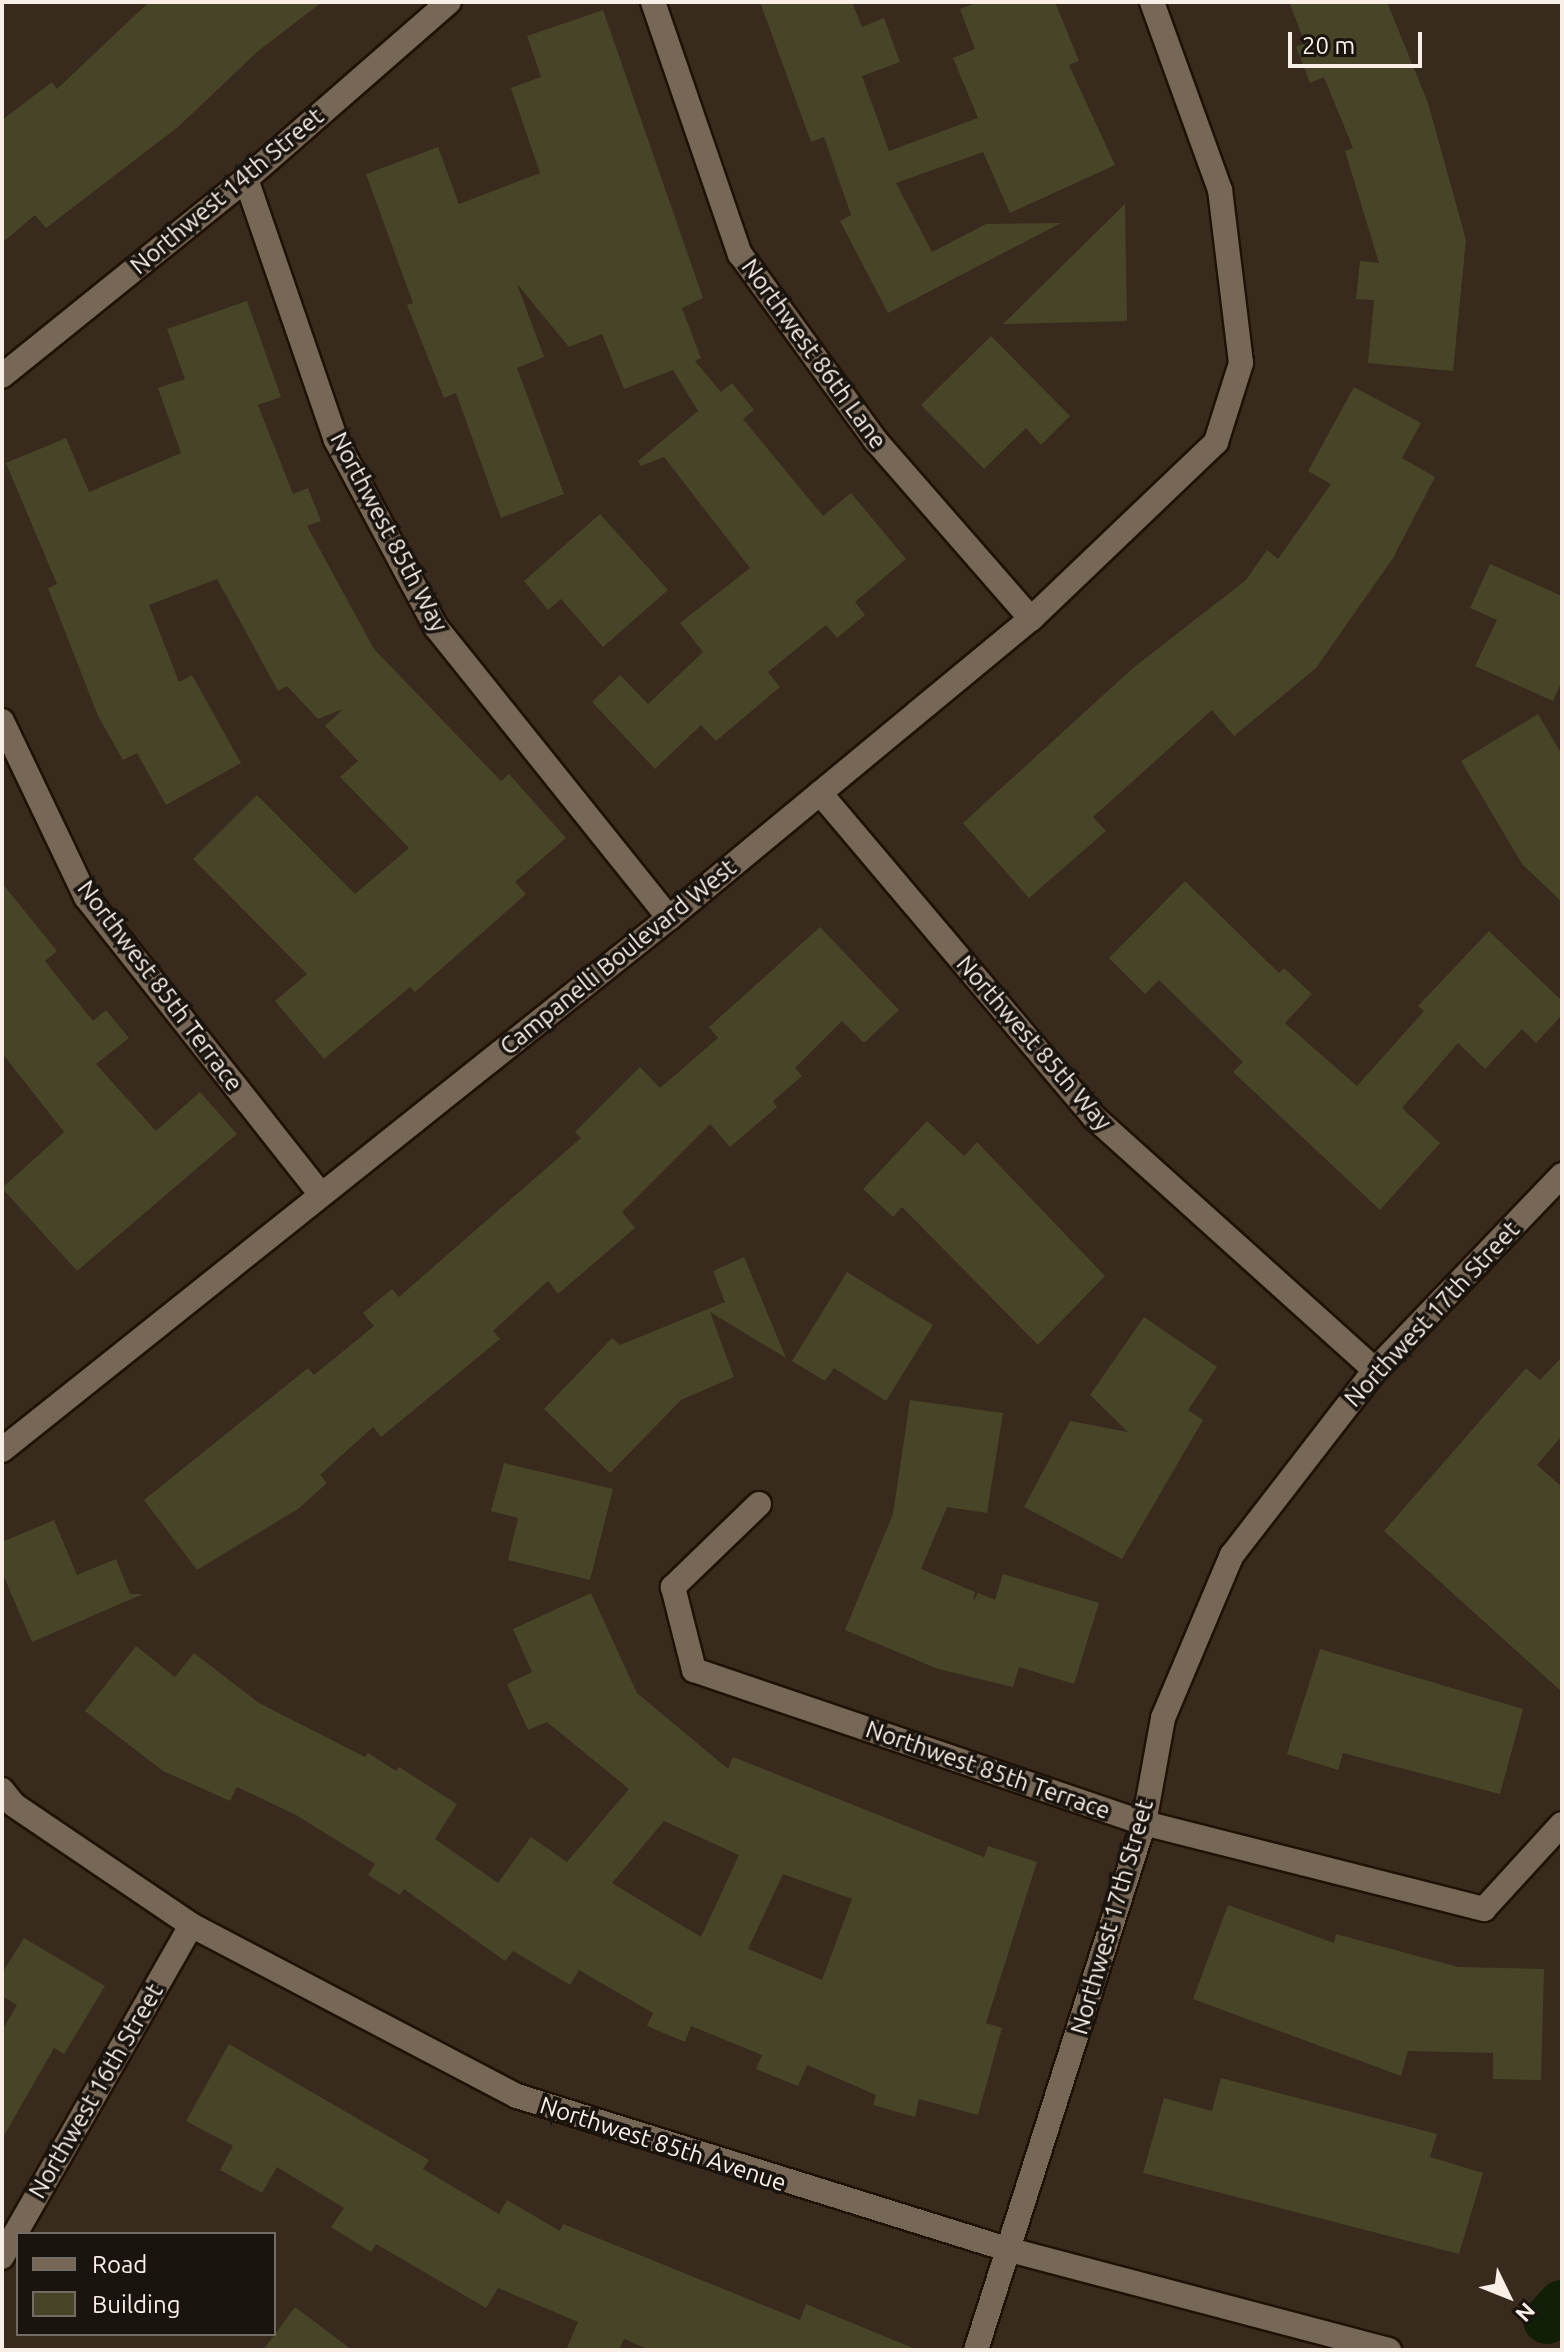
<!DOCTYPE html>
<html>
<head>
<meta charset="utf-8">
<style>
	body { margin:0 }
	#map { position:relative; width:1564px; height:2352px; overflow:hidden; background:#382a1c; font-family:Ubuntu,sans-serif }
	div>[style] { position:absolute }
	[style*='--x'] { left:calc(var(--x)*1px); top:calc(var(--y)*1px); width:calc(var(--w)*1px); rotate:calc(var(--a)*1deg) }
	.canal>* { height:48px; margin:-24px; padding:0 24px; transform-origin:24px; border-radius:24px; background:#111f09 }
	.building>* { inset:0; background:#484427 }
	.roads { filter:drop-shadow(2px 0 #1f1205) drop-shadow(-2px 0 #1f1205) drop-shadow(0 2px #1f1205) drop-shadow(0 -2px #1f1205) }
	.street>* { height:24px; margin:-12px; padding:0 12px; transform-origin:12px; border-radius:12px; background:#776757 }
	span { translate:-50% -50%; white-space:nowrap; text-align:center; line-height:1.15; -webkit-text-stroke:7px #1a140e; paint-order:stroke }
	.street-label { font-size:24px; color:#f9efe7 }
	.frame { position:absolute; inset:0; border:4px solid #f9efe7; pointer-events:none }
	.legend { position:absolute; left:16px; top:2232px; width:260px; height:104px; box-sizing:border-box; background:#1a140e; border:2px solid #736c65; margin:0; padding:10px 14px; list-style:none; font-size:24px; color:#f9efe7 }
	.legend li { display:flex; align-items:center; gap:16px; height:40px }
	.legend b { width:40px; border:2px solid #736c65 }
	.north { position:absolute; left:1468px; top:2256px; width:80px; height:80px; -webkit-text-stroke:6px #1a140e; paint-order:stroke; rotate:133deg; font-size:22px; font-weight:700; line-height:32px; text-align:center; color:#f9efe7 }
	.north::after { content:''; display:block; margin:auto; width:28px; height:36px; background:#f9efe7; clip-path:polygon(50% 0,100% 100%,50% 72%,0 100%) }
	.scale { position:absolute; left:1288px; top:32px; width:134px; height:36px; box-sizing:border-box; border:4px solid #f9efe7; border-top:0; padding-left:10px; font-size:24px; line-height:28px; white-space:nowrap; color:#f9efe7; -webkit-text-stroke:6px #1a140e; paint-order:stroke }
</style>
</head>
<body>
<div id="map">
	<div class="canal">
		<div style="--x:1547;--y:2320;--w:22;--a:-47"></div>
	</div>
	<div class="building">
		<div style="clip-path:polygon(149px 2px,322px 2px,257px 52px,178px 127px,46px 228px,35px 215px,2px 243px,2px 120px,52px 82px,57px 89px)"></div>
		<div style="clip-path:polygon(760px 2px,852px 2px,862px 27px,884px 18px,900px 62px,862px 76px,889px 151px,978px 118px,953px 58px,975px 49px,960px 9px,978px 2px,1055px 2px,1079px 61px,1069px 65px,1115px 165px,1010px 213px,983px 152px,896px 183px,932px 252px,986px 224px,1061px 223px,888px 313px,840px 221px,851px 215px,824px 137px,811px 142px)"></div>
		<div style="clip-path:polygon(1289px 2px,1387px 2px,1428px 103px,1466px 240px,1453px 371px,1368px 363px,1374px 300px,1356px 299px,1360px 261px,1379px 263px,1345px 151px,1353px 148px,1324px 77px,1310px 83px,1296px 47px,1305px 43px)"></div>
		<div style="clip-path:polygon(603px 10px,703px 298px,682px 308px,701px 358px,695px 361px,721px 392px,732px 383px,754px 410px,743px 419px,823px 516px,851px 493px,906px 559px,855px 602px,865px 615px,837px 638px,826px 625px,768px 672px,780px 687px,716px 741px,701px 725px,655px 769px,592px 702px,620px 675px,648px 704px,703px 652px,680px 623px,750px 568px,664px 457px,641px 466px,638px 461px,698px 411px,673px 370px,624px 389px,602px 334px,569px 347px,517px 284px,544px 357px,517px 368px,564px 494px,501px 518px,456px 393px,444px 398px,407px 305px,413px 303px,366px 174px,438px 147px,459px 204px,540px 173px,511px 88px,541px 77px,527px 36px)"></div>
		<div style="clip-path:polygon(1125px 204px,1127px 321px,1003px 324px)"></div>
		<div style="clip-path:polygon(247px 301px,281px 397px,258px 405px,293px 494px,308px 488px,321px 521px,307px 526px,374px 649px,501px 781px,509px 774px,566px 838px,515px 882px,526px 894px,415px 992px,410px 987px,324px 1059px,275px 1001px,307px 974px,193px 859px,257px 795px,355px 894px,409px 848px,340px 777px,358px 761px,325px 726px,343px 709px,318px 719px,287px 686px,278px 691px,217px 579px,149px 605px,179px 682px,192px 675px,241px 763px,166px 805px,137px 753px,123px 760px,98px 716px,48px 588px,57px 584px,6px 463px,66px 438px,89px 492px,181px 453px,158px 388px,185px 379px,167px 329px)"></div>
		<div style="clip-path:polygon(991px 336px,1070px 416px,1041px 445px,1026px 428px,984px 469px,921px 405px)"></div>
		<div style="clip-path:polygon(1354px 387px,1421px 423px,1402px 458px,1435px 477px,1393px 558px,1316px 668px,1234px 736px,1212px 710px,1093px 817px,1106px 831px,1029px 898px,963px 823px,1133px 668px,1246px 580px,1267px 550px,1278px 559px,1331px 484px,1308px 471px)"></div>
		<div style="clip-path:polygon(600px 514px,668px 590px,603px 647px,561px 599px,548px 610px,524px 581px)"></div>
		<div style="clip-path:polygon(1490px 564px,1562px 596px,1562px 681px,1553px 701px,1475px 666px,1497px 620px,1470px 608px)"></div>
		<div style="clip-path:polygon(1538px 714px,1562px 755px,1562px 902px,1522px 864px,1461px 761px)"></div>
		<div style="clip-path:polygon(1185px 881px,1279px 973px,1284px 968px,1312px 994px,1285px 1023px,1357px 1086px,1424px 1011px,1418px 1006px,1489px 931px,1562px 1001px,1562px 1015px,1536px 1043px,1522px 1029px,1485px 1069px,1458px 1043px,1402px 1108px,1440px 1143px,1380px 1210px,1233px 1072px,1243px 1062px,1159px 980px,1145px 994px,1109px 958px)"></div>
		<div style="clip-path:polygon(2px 883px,57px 951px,45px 961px,93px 1021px,106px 1010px,129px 1038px,96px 1064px,156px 1131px,200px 1092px,237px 1134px,77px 1271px,2px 1188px,64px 1132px,2px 1053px)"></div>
		<div style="clip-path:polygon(820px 927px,899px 1010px,864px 1043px,842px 1021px,795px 1068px,802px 1076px,773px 1101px,777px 1107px,730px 1147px,710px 1124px,622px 1212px,635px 1228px,558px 1294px,548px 1281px,493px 1331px,500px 1339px,381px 1437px,373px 1427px,320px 1475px,327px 1483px,298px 1509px,197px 1570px,144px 1500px,308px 1368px,314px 1375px,374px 1326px,363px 1313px,392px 1289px,399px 1297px,581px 1138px,575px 1132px,640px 1067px,660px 1088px,718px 1038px,709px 1027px)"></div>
		<div style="clip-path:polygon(927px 1121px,964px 1156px,977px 1142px,1105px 1276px,1038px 1345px,902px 1207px,893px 1217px,863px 1189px)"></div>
		<div style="clip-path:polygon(744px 1257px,786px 1358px,710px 1312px,734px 1377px,681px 1400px,610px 1473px,544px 1409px,612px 1338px,620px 1345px,725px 1302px,713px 1271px)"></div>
		<div style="clip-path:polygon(847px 1272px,933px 1325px,886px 1401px,834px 1368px,825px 1381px,792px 1361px)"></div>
		<div style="clip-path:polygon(1144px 1317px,1217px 1367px,1188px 1410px,1203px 1420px,1122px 1559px,1024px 1507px,1070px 1421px,1128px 1432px,1090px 1395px)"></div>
		<div style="clip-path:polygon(1562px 1357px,1562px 1436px,1537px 1465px,1562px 1487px,1562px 1692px,1384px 1531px,1526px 1368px,1540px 1380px)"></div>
		<div style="clip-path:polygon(910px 1400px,1003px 1413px,987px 1513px,947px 1507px,921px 1569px,975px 1592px,973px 1602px,978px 1593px,995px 1600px,1003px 1574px,1099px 1603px,1074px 1684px,1019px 1667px,1013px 1687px,938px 1669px,845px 1630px,893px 1514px)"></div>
		<div style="clip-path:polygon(504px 1463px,613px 1489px,590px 1580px,508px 1560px,518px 1518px,491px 1511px)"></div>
		<div style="clip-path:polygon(54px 1520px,77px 1575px,116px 1559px,130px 1594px,143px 1594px,32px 1642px,2px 1572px,2px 1542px)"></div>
		<div style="clip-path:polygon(evenodd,591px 1593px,637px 1693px,728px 1769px,733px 1757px,984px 1857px,988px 1846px,1037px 1862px,986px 2023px,1002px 2028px,978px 2115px,919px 2099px,915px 2117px,873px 2105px,876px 2095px,807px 2065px,798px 2086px,756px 2069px,762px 2055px,691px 2026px,685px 2042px,647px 2026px,653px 2013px,579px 1970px,570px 1985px,513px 1951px,505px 1961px,404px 1889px,400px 1895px,368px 1875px,375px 1864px,296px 1815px,237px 1787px,230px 1801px,163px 1771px,85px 1711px,136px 1646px,175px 1677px,194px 1653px,259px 1703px,365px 1757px,368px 1753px,396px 1771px,399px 1767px,457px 1804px,435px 1839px,498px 1883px,531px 1837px,567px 1862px,629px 1789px,547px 1722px,528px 1730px,507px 1684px,532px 1672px,513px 1629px,591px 1593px,664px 1821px,739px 1855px,701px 1937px,612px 1883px,664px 1821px,591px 1593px,783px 1874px,852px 1899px,822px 1980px,748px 1949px,783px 1874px)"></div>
		<div style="clip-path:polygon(1320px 1649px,1523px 1709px,1500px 1794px,1343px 1753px,1338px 1770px,1287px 1754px)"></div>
		<div style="clip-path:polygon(1228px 1905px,1334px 1943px,1336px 1934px,1458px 1967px,1544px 1969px,1541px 2080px,1493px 2079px,1493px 2053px,1408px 2051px,1401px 2076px,1193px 1999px)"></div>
		<div style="clip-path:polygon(24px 1938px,105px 1986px,64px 2054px,54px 2048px,2px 2139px,2px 2031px,17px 2005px,2px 1996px,2px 1973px)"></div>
		<div style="clip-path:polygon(229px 2044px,429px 2160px,423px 2169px,499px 2214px,507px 2200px,560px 2231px,563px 2224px,800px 2320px,806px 2304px,918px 2350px,650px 2350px,624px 2339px,619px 2350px,566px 2350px,578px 2322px,498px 2288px,486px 2308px,376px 2244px,371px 2252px,331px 2227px,344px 2208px,277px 2167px,262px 2193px,220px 2170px,233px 2146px,186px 2121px)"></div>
		<div style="clip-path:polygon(1221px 2078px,1437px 2134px,1430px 2157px,1483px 2173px,1459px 2254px,1143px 2173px,1164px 2098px,1212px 2111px)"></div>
		<div style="clip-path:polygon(295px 2307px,352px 2350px,263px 2350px)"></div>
	</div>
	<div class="roads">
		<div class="street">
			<div style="--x:653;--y:2;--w:267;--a:71"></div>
			<div style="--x:740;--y:254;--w:230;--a:54"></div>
			<div style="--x:875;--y:440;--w:237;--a:48.9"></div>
			<div style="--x:246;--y:179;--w:276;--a:71"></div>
			<div style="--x:336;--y:440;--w:212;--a:61.9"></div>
			<div style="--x:436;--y:627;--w:373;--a:51.3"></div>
			<div style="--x:2;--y:376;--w:314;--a:-38.9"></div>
			<div style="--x:246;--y:179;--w:269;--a:-41.1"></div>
			<div style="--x:2;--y:721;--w:195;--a:64.5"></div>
			<div style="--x:86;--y:897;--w:377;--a:51.7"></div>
			<div style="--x:820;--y:793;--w:426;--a:49.8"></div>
			<div style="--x:1095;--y:1118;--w:377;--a:42"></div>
			<div style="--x:2;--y:1450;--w:853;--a:-38.58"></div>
			<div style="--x:669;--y:918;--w:470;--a:-39.6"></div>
			<div style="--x:1031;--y:619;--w:256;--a:-43.7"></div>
			<div style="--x:1216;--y:442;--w:83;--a:-72.4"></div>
			<div style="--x:1241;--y:363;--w:174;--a:-96.9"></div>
			<div style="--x:1220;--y:190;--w:200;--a:-109.9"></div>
			<div style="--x:759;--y:1504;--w:120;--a:136"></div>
			<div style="--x:673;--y:1587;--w:86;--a:75.8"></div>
			<div style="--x:694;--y:1670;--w:475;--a:18.8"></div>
			<div style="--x:1144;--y:1823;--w:351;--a:14.2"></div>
			<div style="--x:1484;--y:1909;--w:115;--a:-47.5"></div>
			<div style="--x:2;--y:1790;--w:19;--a:51"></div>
			<div style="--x:14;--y:1805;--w:214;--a:34.1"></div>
			<div style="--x:191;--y:1925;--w:368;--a:27.7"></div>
			<div style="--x:517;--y:2096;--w:516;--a:17.35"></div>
			<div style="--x:1010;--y:2250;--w:392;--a:14.8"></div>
			<div style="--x:2;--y:2257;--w:382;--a:-60.3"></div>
			<div style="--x:976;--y:2350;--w:553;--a:-72.32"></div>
			<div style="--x:1144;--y:1823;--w:107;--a:-79.7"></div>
			<div style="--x:1163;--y:1718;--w:177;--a:-67.1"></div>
			<div style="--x:1232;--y:1555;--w:234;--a:-52.3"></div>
			<div style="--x:1375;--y:1370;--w:270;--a:-46.2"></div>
		</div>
	</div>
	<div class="street-label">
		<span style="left:227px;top:191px;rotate:-40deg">Northwest 14th Street</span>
		<span style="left:814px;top:354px;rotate:54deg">Northwest 86th Lane</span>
		<span style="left:389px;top:532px;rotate:62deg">Northwest 85th Way</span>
		<span style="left:618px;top:957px;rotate:-39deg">Campanelli Boulevard West</span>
		<span style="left:160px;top:986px;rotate:53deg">Northwest 85th Terrace</span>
		<span style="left:1034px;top:1043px;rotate:49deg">Northwest 85th Way</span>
		<span style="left:1432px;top:1314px;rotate:-47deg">Northwest 17th Street</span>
		<span style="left:988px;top:1770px;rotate:19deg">Northwest 85th Terrace</span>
		<span style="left:1112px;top:1917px;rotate:-74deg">Northwest 17th Street</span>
		<span style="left:96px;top:2091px;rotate:-60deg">Northwest 16th Street</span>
		<span style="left:663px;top:2144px;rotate:18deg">Northwest 85th Avenue</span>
	</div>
	<div class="frame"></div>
	<ul class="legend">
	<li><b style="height:10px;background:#776757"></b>Road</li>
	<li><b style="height:22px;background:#484427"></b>Building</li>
	</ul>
	<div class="north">N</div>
	<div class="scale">20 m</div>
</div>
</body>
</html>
